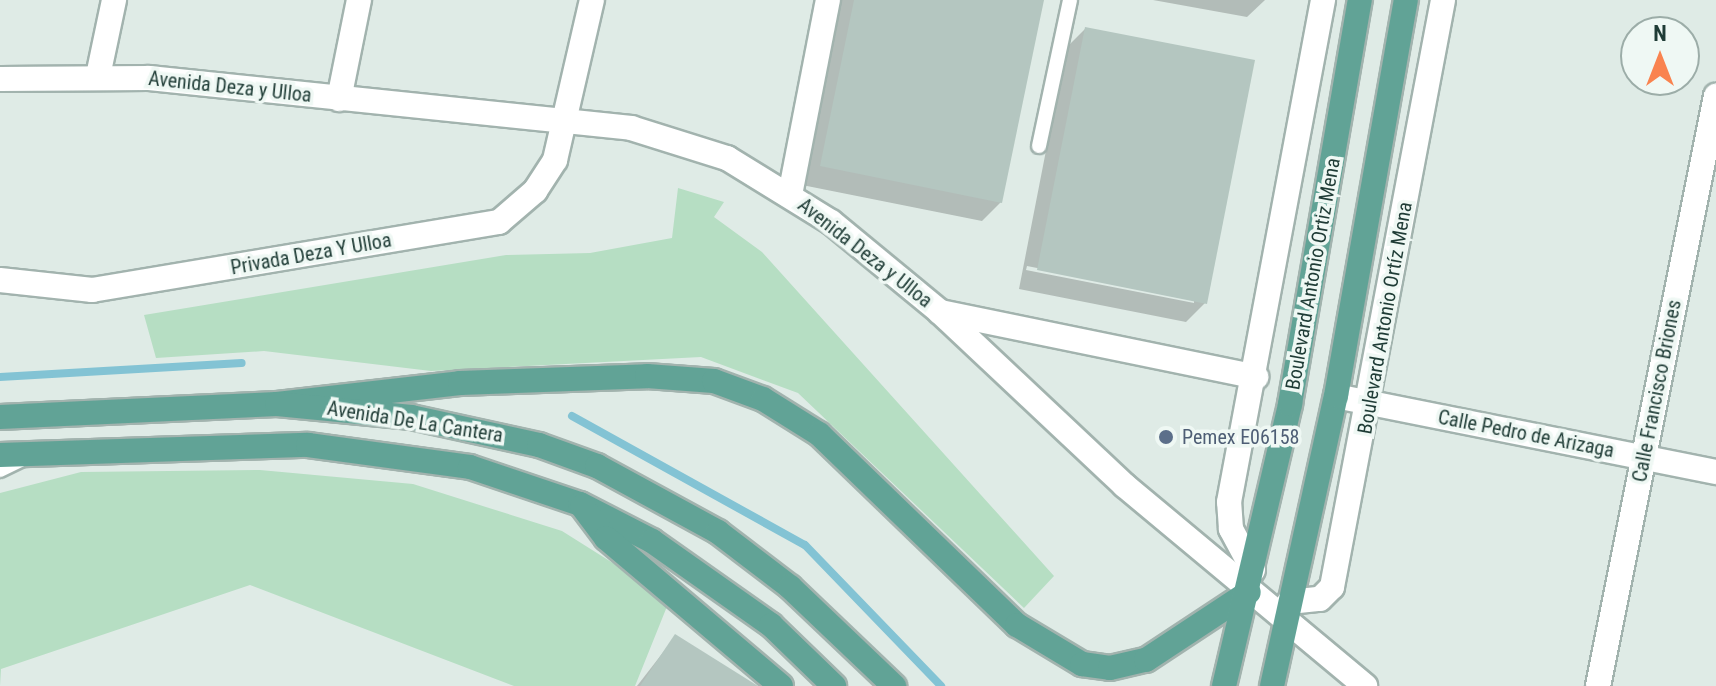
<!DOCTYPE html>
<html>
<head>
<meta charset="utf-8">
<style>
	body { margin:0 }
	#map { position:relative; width:1716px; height:686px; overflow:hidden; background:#dfebe6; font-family:"Roboto Condensed",sans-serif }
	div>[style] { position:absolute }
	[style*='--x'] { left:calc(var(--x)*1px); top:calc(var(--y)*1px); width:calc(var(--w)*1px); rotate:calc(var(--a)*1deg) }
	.green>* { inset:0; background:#b6dec3 }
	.shadow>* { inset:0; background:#0003 }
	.stream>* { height:8px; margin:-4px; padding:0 4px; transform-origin:4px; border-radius:4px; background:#83c3d4 }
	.building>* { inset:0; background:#b4c6c0 }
	.roads { filter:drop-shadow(2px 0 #a2b3ae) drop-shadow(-2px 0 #a2b3ae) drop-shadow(0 2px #a2b3ae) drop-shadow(0 -2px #a2b3ae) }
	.service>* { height:14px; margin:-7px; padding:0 7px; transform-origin:7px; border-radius:7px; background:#fff }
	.minor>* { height:24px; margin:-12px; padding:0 12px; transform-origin:12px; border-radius:12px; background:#fff }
	.tertiary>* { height:24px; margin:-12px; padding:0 12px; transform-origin:12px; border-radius:12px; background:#fff }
	.primary>* { height:24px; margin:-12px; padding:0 12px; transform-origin:12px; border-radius:12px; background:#61a396 }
	.dots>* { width:22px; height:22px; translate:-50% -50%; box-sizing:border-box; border:4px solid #eff8f4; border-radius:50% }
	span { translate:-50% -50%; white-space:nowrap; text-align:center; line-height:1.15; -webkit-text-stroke:7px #eff8f4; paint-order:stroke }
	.street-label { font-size:20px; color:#1f3c36 }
	.service-label { font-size:20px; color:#4e5e75 }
	.left { translate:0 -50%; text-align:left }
	.north { position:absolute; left:1620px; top:16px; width:80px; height:80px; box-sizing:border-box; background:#eff8f4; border:2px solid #9cada8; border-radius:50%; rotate:0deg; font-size:22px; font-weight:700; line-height:32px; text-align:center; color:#1f3c36 }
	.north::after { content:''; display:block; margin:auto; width:28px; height:36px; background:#f9834f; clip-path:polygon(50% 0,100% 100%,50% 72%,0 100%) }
</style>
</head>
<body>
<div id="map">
	<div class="green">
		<div style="clip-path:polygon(678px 188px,724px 202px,714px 217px,762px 252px,1054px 576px,1024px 608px,798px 393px,701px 357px,431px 371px,264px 351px,156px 358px,144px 315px,506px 255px,590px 253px,672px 238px)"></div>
		<div style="clip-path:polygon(260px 470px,413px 484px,562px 531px,670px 599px,635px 686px,514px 686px,250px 585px,1px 669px,0 686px,0 493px,81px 472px)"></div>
	</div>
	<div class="shadow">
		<div style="clip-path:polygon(840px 0,1042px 0,1001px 202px,982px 221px,802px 185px)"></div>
		<div style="clip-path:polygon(1153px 0,1265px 0,1247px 17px)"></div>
		<div style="clip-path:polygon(evenodd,1085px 29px,1205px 303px,1186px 322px,1019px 289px,1066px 48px,1085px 29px,1027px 266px,1194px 299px,1194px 303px,1026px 270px,1027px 266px)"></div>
		<div style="clip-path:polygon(675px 637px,754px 686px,637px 686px)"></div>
	</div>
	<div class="stream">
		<div style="--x:0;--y:377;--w:242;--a:-3.3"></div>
		<div style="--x:572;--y:416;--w:266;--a:29"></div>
		<div style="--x:805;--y:545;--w:196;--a:46"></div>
	</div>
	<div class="building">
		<div style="clip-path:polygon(854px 0,1044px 0,1002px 203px,820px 166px)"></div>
		<div style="clip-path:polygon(1085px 27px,1255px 60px,1207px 304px,1037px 270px)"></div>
		<div style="clip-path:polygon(675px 634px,758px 686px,640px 686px)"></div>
	</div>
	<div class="roads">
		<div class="service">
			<div style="--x:1039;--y:146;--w:149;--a:-78"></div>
			<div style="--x:0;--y:470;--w:28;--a:-26"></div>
		</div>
		<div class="minor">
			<div style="--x:98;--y:76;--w:78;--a:-78.1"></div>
			<div style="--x:339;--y:99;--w:101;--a:-78.6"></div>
			<div style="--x:790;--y:195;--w:199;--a:-79"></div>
			<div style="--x:0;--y:280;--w:93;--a:6.2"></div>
			<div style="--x:92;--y:290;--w:413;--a:-9.5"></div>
			<div style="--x:499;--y:222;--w:48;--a:-40.7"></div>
			<div style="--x:535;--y:191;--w:37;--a:-57"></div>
			<div style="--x:555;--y:160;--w:164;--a:-77"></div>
			<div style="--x:940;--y:312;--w:323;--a:11.6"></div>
			<div style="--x:1336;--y:396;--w:388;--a:11.3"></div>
			<div style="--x:1598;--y:686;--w:602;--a:-78.69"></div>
		</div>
		<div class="tertiary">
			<div style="--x:0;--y:79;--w:149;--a:-0.4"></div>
			<div style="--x:149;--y:78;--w:485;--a:5.9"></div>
			<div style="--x:631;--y:128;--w:101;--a:17.4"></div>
			<div style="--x:727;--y:158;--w:122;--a:31.6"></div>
			<div style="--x:831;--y:222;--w:141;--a:39.5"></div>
			<div style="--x:940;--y:312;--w:253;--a:43.2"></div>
			<div style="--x:1124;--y:485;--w:314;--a:39.8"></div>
			<div style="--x:1253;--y:570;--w:47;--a:-118.2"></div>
			<div style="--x:1231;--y:529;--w:27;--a:-94"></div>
			<div style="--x:1229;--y:502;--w:511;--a:-79.39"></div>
			<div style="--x:1289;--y:602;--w:31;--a:-6"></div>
			<div style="--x:1320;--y:599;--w:17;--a:-45"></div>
			<div style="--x:1332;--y:587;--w:597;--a:-79.29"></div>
		</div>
		<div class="primary">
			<div style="--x:277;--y:404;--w:184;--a:-6.5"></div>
			<div style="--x:460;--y:383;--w:187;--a:-2.1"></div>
			<div style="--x:647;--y:376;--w:67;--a:4.3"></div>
			<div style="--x:714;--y:381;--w:52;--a:20.2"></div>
			<div style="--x:763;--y:399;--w:66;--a:32"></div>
			<div style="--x:819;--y:434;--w:275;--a:44"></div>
			<div style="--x:1017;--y:625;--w:76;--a:31"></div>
			<div style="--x:1082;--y:664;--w:28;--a:8"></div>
			<div style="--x:1110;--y:668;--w:37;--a:-13"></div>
			<div style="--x:1146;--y:660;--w:123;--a:-33.4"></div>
			<div style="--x:0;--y:417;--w:277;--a:-2.7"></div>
			<div style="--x:277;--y:404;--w:135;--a:5.5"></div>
			<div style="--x:411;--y:417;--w:131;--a:12.3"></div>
			<div style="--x:539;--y:445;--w:62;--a:19.9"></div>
			<div style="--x:597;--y:466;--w:138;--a:28.6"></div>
			<div style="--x:718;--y:532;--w:91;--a:37.4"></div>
			<div style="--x:790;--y:587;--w:144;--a:43.6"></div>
			<div style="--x:0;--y:455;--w:308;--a:-1.9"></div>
			<div style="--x:308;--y:445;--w:163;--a:7.7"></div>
			<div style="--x:470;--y:467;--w:116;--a:18.6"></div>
			<div style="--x:580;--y:504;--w:81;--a:27.2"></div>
			<div style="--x:652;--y:541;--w:146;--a:35.2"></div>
			<div style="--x:771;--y:625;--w:88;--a:44.1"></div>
			<div style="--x:582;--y:506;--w:40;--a:53"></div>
			<div style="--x:606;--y:538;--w:229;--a:40.2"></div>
			<div style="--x:1224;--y:686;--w:290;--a:-76.8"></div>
			<div style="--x:1290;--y:404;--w:410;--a:-80.2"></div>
			<div style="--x:1272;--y:686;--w:297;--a:-77.6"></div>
			<div style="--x:1336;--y:396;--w:402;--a:-80"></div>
		</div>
	</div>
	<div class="dots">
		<div style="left:1166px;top:437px;background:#5c6f8a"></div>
	</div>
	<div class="street-label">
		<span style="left:230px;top:87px;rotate:6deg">Avenida Deza y Ulloa</span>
		<span style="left:865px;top:253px;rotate:38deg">Avenida Deza y Ulloa</span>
		<span style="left:311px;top:254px;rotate:-10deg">Privada Deza Y Ulloa</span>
		<span style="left:1313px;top:274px;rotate:-80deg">Boulevard Antonio Ortiz Mena</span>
		<span style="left:1385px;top:318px;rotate:-80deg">Boulevard Antonio Ortíz Mena</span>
		<span style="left:1657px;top:391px;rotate:-79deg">Calle Francisco Briones</span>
		<span style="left:415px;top:422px;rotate:9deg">Avenida De La Cantera</span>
		<span style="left:1526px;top:434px;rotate:11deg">Calle Pedro de Arizaga</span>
	</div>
	<div class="service-label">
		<span class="left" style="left:1182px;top:437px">Pemex E06158</span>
	</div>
	<div class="north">N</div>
</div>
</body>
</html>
